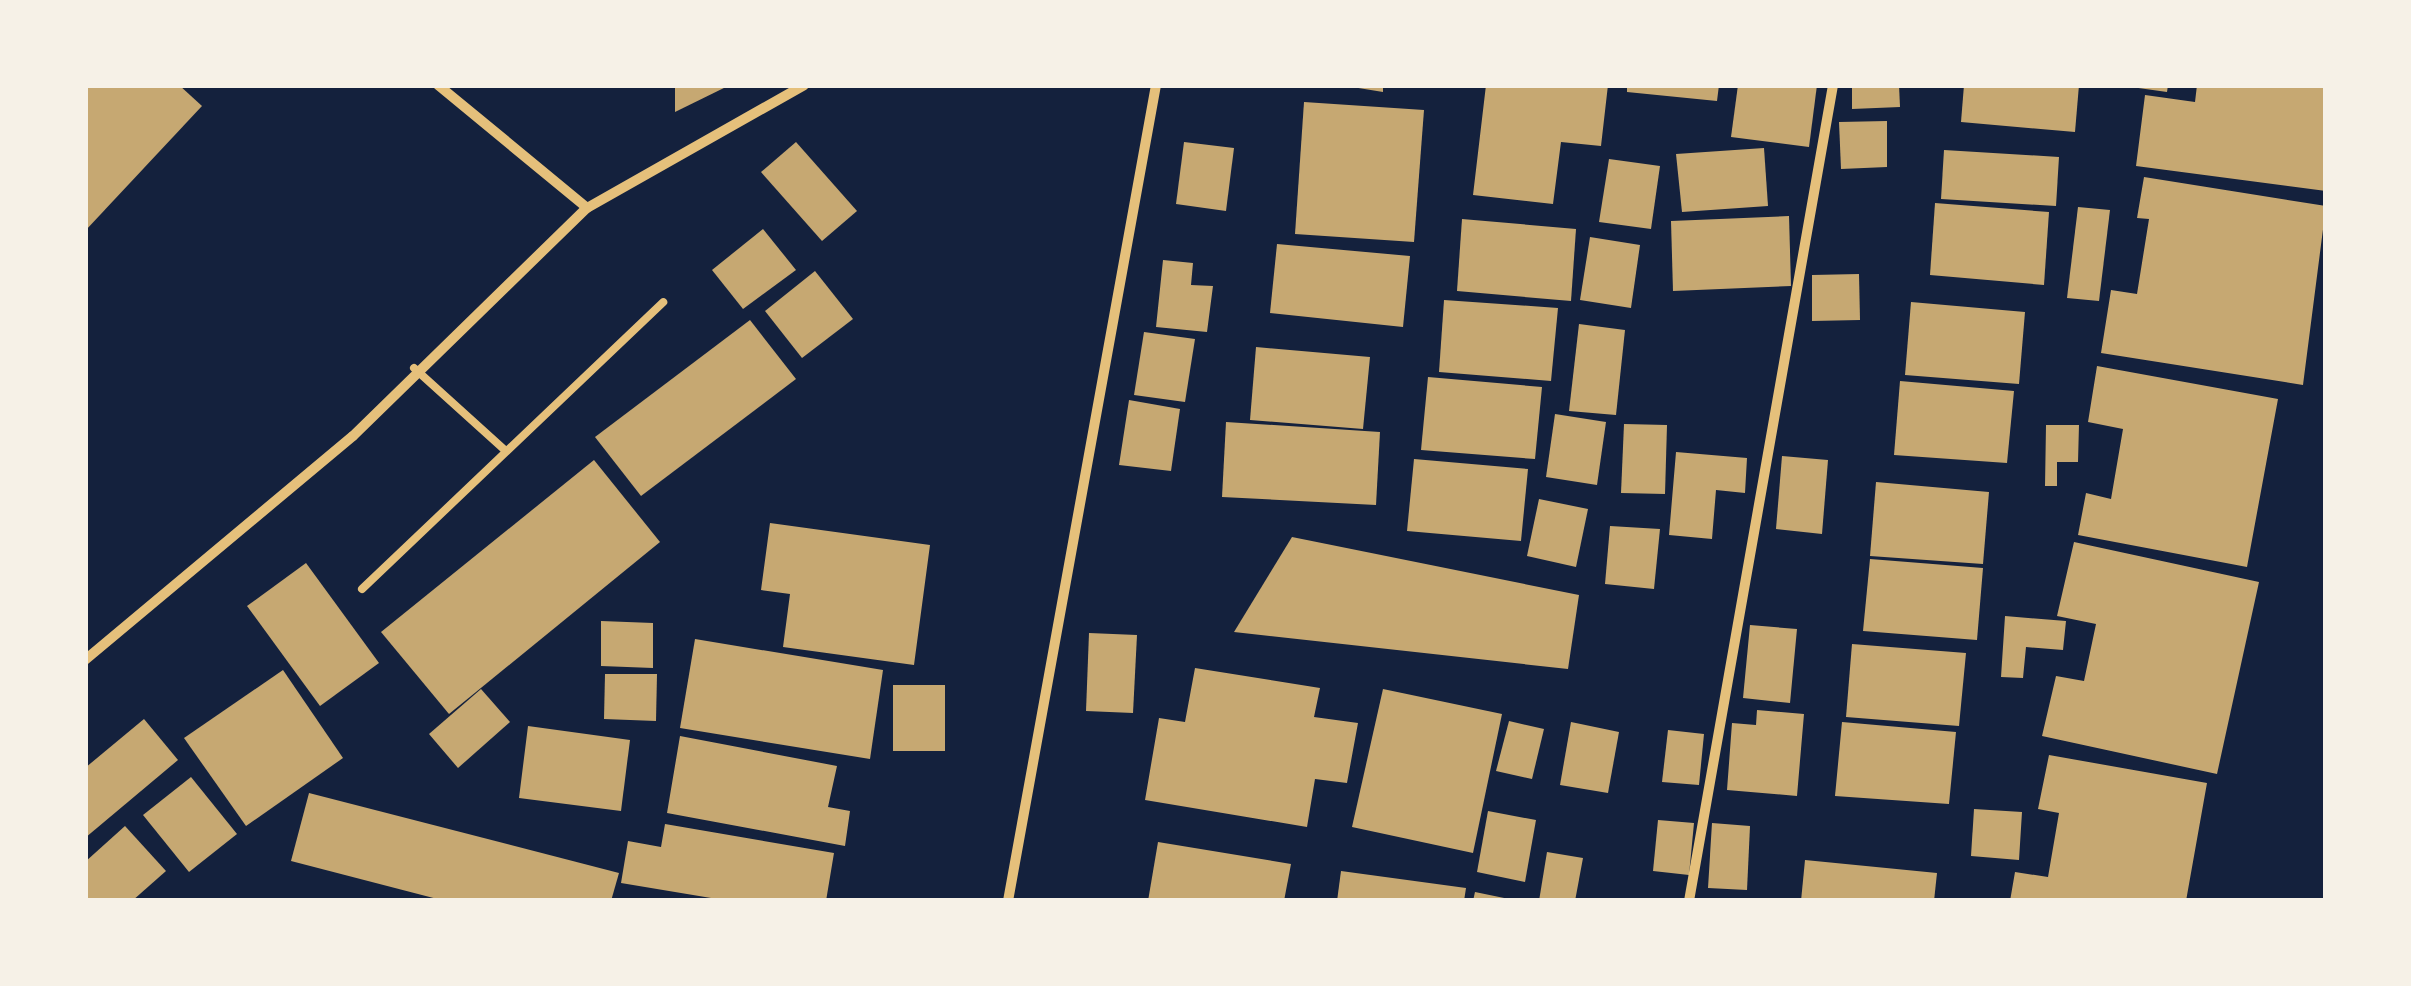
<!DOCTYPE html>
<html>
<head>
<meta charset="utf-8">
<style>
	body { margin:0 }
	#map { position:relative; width:2411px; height:986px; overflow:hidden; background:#14213d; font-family:"DM Sans",sans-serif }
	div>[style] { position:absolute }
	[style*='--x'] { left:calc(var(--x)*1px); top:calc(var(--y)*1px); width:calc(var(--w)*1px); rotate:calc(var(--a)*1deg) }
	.building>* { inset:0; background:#c6a872 }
	.service>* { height:8px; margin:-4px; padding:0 4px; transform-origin:4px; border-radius:4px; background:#e5c07b }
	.minor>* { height:10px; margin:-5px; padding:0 5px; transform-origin:5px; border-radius:5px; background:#e5c07b }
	span { translate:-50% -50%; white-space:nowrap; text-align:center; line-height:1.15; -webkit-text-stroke:8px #f6f1e7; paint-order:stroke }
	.frame { position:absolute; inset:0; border:88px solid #f6f1e7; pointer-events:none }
</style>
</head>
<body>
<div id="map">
	<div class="building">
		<div style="clip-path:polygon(85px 85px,179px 85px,202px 106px,85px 231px)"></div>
		<div style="clip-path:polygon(675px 85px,730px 85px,675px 112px)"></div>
		<div style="clip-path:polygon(1340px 85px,1383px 85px,1383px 92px)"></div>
		<div style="clip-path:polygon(1486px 85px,1608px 85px,1601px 146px,1561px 142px,1553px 204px,1473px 195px)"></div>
		<div style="clip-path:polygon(1627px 85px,1719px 85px,1717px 101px,1627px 92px)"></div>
		<div style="clip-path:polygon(1738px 85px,1817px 85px,1809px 147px,1731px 137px)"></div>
		<div style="clip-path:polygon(1852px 85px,1899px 85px,1900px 107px,1852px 109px)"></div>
		<div style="clip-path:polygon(1964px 85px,2079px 85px,2075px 132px,1961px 122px)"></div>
		<div style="clip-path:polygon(2117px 85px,2168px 85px,2167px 92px)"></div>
		<div style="clip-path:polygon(2197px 85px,2326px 85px,2326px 191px,2136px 166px,2145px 95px,2195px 102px)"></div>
		<div style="clip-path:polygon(1304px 102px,1424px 110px,1414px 242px,1295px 234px)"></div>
		<div style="clip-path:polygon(1887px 121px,1887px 167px,1841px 169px,1839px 122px)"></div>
		<div style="clip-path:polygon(796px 142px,857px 211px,822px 241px,761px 172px)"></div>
		<div style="clip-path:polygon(1184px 142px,1234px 148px,1226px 211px,1176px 204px)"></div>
		<div style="clip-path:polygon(1764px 148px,1768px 206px,1682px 212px,1676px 154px)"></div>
		<div style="clip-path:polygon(1944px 150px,2059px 157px,2056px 206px,1941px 199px)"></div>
		<div style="clip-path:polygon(1609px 159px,1660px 166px,1651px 229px,1599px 222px)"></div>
		<div style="clip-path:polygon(2144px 177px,2326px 206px,2303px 385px,2101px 353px,2111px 290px,2137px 294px,2149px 219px,2137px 218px)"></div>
		<div style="clip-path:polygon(1935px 203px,2049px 212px,2044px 285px,1930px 275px)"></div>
		<div style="clip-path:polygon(2078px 207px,2110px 210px,2099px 301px,2067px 298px)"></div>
		<div style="clip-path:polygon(1789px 216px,1791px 286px,1673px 291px,1671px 221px)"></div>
		<div style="clip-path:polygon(1462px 219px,1576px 229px,1571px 301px,1457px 291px)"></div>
		<div style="clip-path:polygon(763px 229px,796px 270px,743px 309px,712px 270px)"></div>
		<div style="clip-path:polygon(1590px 237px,1640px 245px,1631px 308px,1580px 300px)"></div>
		<div style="clip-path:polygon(1277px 244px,1410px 256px,1403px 327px,1270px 313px)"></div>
		<div style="clip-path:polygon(1163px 260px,1193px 263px,1191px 285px,1213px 286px,1207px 332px,1156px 327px)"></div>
		<div style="clip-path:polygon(815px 271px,853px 319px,802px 358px,765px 311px)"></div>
		<div style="clip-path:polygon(1859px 274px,1860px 320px,1812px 321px,1812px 275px)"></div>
		<div style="clip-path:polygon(1444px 300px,1558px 308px,1551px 381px,1439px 372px)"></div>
		<div style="clip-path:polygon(1911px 302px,2025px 312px,2019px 384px,1905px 375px)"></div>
		<div style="clip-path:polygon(750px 320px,796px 379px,641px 496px,595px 437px)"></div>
		<div style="clip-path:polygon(1579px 324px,1625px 330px,1616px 415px,1569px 411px)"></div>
		<div style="clip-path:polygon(1144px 332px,1195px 339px,1185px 402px,1134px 395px)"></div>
		<div style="clip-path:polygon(1256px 347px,1370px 357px,1363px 429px,1250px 420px)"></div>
		<div style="clip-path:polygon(2097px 366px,2278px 399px,2247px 567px,2078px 535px,2086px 493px,2111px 499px,2123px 429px,2088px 422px)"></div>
		<div style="clip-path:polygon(1428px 377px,1542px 387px,1535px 459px,1421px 450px)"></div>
		<div style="clip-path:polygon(1900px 381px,2014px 391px,2007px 463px,1894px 455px)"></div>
		<div style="clip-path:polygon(1129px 400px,1180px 409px,1171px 471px,1119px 465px)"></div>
		<div style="clip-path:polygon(1555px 414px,1606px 422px,1597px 485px,1546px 477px)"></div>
		<div style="clip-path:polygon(1226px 422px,1380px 432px,1376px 505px,1222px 497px)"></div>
		<div style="clip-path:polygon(1624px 424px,1667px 425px,1665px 494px,1621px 493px)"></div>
		<div style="clip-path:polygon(2046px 425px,2079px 425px,2078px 462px,2057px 462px,2057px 486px,2045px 486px)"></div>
		<div style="clip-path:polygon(1676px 452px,1747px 458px,1745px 493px,1716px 490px,1712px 539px,1669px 535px)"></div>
		<div style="clip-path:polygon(1782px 456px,1828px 460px,1822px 534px,1776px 529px)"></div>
		<div style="clip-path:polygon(1414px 459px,1528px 469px,1521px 541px,1407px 531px)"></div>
		<div style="clip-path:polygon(594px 460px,660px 542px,449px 714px,381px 632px)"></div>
		<div style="clip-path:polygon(1876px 482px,1989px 492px,1983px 564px,1870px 556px)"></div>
		<div style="clip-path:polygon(1539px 499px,1588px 509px,1576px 567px,1527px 556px)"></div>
		<div style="clip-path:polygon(770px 523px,930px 545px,914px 665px,783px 647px,790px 594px,761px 590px)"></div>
		<div style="clip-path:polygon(1610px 526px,1660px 529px,1654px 589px,1605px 584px)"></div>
		<div style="clip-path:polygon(1292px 537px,1579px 595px,1568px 669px,1234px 632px)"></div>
		<div style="clip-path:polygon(2074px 542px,2259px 582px,2217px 774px,2042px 736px,2056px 676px,2084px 681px,2096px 624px,2057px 616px)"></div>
		<div style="clip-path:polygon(1870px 559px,1983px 568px,1977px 640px,1863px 631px)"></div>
		<div style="clip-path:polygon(306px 563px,379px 663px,320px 706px,247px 606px)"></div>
		<div style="clip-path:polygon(2005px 616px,2066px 621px,2063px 650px,2026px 647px,2023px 678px,2001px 677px)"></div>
		<div style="clip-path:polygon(601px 621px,653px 623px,653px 668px,601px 666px)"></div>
		<div style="clip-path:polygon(1750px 625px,1797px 629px,1790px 703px,1743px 698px)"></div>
		<div style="clip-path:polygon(1089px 633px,1137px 635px,1133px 713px,1086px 711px)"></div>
		<div style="clip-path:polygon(695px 639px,883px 670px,870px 759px,680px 728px)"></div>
		<div style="clip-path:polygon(1852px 644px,1966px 653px,1959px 726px,1846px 717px)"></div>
		<div style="clip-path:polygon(1195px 668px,1320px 688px,1314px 717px,1358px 723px,1347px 783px,1315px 779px,1307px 827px,1145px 800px,1159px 718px,1185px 722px)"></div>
		<div style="clip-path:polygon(283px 670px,343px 758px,246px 826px,184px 738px)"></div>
		<div style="clip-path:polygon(605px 674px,657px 674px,656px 721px,604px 719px)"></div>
		<div style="clip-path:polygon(893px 685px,945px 685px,945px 751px,893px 751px)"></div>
		<div style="clip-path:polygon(481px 689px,510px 722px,458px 768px,429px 734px)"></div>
		<div style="clip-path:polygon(1383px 689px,1502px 714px,1473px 853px,1352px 827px)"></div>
		<div style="clip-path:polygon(1757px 710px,1804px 714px,1797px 796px,1727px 790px,1732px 723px,1756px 725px)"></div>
		<div style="clip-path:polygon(144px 719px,178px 760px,85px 838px,85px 768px)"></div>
		<div style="clip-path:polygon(1509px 721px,1544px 729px,1532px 779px,1496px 771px)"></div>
		<div style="clip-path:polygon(1571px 722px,1619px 732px,1608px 793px,1560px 785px)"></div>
		<div style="clip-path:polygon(1842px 722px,1956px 732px,1949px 804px,1835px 796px)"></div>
		<div style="clip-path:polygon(528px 726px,630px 740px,621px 811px,519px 798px)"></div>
		<div style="clip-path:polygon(1668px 730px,1704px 734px,1699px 785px,1662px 782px)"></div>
		<div style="clip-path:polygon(680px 736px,837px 766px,828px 807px,850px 811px,845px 846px,667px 813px)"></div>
		<div style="clip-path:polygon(2049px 755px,2207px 783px,2186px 901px,2010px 901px,2015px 872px,2048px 877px,2059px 813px,2038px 809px)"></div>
		<div style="clip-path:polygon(191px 777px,237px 834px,189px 872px,143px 815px)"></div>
		<div style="clip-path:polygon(309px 793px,619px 873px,611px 901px,445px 901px,291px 861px)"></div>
		<div style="clip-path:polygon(1974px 809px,2022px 812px,2019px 860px,1971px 856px)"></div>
		<div style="clip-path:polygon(1488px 811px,1536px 820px,1525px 882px,1477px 872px)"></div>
		<div style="clip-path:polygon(1658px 820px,1694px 823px,1689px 875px,1653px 871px)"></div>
		<div style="clip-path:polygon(1712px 823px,1750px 826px,1747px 890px,1708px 888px)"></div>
		<div style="clip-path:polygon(665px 824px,834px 853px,826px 901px,729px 901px,621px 883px,628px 841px,661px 847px)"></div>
		<div style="clip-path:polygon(125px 826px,166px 871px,132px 901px,85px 901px,85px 862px)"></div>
		<div style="clip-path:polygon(1158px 842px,1291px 864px,1284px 901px,1148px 901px)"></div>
		<div style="clip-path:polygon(1547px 852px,1583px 858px,1575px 901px,1539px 901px)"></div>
		<div style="clip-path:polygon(1805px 860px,1937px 873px,1934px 901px,1801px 901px)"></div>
		<div style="clip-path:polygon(1341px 871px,1466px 888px,1464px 901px,1337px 901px)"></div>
		<div style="clip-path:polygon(1475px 892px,1509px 899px,1509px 901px,1473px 901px)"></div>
	</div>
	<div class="service">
		<div style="--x:414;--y:368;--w:124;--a:42.1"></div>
		<div style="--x:362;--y:589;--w:416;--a:-43.6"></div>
	</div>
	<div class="minor">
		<div style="--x:438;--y:85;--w:193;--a:39.5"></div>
		<div style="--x:85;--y:660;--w:349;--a:-39.9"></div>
		<div style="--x:353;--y:436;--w:327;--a:-44.3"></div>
		<div style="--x:587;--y:208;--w:249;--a:-29.5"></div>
		<div style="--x:1008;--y:901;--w:829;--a:-79.72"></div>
		<div style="--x:1689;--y:901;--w:829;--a:-79.99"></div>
	</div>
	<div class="frame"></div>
</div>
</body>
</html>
